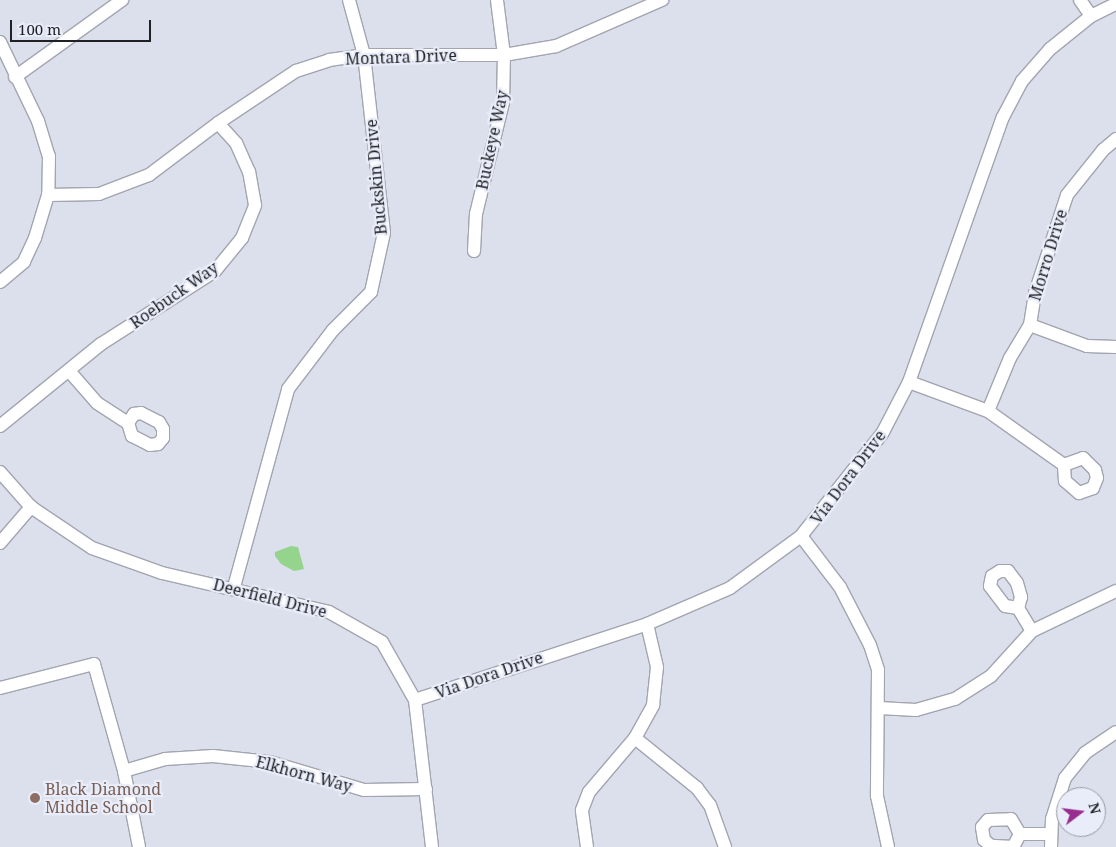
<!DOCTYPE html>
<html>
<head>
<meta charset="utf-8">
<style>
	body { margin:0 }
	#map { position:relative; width:1116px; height:847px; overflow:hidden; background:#dce0ec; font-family:"Noto Serif",serif }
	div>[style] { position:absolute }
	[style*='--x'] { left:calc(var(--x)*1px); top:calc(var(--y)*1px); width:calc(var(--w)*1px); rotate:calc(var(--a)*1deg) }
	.green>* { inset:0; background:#94d48d }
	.roads { filter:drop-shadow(1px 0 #a2a5b0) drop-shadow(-1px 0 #a2a5b0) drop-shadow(0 1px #a2a5b0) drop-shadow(0 -1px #a2a5b0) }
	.minor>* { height:12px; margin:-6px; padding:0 6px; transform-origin:6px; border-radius:6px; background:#fff }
	.dots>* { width:14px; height:14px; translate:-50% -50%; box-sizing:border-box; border:2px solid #e9edf9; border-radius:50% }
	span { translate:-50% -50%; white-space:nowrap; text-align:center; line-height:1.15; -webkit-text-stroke:4.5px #e9edf9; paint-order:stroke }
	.street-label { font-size:16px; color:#1f2125 }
	.education-label { font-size:16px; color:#785e54 }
	.left { translate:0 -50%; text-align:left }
	.north { position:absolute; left:1056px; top:787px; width:50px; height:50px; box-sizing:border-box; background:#e9edf9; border:1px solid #989ba4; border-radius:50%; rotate:75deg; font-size:14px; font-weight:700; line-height:20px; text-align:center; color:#1f2125 }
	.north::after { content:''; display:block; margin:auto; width:18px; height:22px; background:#992d8f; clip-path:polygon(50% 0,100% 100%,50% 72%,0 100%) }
	.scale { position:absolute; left:10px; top:20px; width:141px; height:22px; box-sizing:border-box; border:2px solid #1f2125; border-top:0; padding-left:6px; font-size:15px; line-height:18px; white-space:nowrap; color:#1f2125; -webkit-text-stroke:4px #e9edf9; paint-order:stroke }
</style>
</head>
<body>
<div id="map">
	<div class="green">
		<div style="clip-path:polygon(291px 546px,298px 547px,304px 569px,294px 571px,281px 564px,275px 556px,275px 552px)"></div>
	</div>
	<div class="roads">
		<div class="minor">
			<div style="--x:1080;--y:0;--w:19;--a:55"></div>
			<div style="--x:0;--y:42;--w:88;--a:64.3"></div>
			<div style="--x:38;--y:121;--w:37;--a:73"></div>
			<div style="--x:49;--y:156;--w:39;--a:91"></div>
			<div style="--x:48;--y:195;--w:45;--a:106.8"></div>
			<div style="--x:35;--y:238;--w:26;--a:115"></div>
			<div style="--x:24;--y:262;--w:31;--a:140"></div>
			<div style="--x:15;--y:77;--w:132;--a:-35.7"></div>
			<div style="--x:48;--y:195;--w:51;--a:-1.1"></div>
			<div style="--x:99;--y:194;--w:53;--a:-20.8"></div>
			<div style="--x:149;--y:175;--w:86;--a:-37"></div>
			<div style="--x:218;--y:123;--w:94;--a:-33.7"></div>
			<div style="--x:296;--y:71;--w:35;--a:-18"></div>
			<div style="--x:329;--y:60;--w:35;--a:-8"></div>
			<div style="--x:364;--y:55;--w:140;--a:0"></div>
			<div style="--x:504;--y:55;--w:53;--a:-9.8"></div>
			<div style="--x:556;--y:46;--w:116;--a:-23.5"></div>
			<div style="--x:474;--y:251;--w:37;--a:-87"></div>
			<div style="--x:476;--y:214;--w:115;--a:-76.4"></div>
			<div style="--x:503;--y:102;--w:47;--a:-88.8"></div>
			<div style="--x:504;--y:55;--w:55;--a:-97.3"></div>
			<div style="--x:1030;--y:325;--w:61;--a:20.2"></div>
			<div style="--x:1087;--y:346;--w:29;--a:2"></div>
			<div style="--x:70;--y:372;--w:41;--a:48.9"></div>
			<div style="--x:97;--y:403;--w:37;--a:33"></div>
			<div style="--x:909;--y:382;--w:84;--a:20.2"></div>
			<div style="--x:988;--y:411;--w:93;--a:35.4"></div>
			<div style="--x:988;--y:411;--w:57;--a:-67.5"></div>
			<div style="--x:1010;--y:358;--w:39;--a:-59"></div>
			<div style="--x:1030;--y:325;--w:32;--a:-81"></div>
			<div style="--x:1035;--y:293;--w:103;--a:-71.9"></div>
			<div style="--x:1067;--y:195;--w:58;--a:-51.3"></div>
			<div style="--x:1103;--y:150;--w:17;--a:-40"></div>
			<div style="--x:141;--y:413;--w:20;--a:27"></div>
			<div style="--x:159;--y:422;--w:8;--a:60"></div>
			<div style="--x:163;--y:429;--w:9;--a:90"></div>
			<div style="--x:163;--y:438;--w:8;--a:130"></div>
			<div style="--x:158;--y:444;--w:8;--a:173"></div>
			<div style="--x:150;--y:445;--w:20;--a:-153"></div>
			<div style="--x:132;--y:436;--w:14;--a:-107"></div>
			<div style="--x:128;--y:423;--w:11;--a:-56"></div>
			<div style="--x:134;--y:414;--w:7;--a:-8"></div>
			<div style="--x:0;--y:426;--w:130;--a:-39.1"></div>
			<div style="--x:101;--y:344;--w:135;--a:-32.6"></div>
			<div style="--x:215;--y:271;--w:43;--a:-50.7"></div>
			<div style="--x:242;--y:238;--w:35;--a:-68"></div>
			<div style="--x:255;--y:205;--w:34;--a:-100"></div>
			<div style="--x:249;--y:172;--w:32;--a:-114"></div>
			<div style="--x:236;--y:143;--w:27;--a:-132"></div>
			<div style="--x:1083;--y:458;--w:17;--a:45"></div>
			<div style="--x:1095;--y:470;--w:8;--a:76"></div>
			<div style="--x:1097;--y:478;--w:11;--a:112"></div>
			<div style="--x:1093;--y:488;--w:15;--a:160"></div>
			<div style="--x:1079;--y:493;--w:18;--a:-139"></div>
			<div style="--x:1065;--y:481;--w:16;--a:-94"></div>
			<div style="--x:1064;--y:465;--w:20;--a:-20"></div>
			<div style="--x:0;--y:472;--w:47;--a:48.5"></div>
			<div style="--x:31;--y:507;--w:73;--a:33.9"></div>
			<div style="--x:92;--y:548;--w:74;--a:19.7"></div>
			<div style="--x:162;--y:573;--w:171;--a:13.1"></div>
			<div style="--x:329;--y:612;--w:61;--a:29.5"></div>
			<div style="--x:382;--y:642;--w:67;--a:60.4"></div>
			<div style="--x:415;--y:700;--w:148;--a:83.4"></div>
			<div style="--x:801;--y:536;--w:64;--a:52.6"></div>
			<div style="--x:840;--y:587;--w:65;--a:62.7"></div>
			<div style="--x:870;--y:645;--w:26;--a:72"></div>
			<div style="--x:878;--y:670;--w:126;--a:90.5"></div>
			<div style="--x:877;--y:796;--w:52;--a:77.8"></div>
			<div style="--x:0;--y:543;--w:48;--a:-49.3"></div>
			<div style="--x:1000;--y:571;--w:8;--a:0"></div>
			<div style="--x:1008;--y:571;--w:15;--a:53"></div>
			<div style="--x:1017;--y:583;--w:15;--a:74"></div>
			<div style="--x:1021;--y:597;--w:11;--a:105"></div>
			<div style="--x:1018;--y:608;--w:13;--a:-171"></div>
			<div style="--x:1005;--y:606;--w:25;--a:-127"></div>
			<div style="--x:990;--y:586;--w:10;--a:-79"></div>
			<div style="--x:992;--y:576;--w:9;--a:-32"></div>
			<div style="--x:234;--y:587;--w:205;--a:-74.7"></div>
			<div style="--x:288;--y:389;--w:74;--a:-52.7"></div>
			<div style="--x:333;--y:330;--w:54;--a:-45"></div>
			<div style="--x:371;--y:292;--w:60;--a:-77.6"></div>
			<div style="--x:384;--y:233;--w:179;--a:-96.4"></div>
			<div style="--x:364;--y:55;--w:57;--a:-105.3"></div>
			<div style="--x:1018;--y:608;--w:27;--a:59"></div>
			<div style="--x:0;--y:688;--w:97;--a:-14.3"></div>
			<div style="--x:94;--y:664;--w:111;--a:74.3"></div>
			<div style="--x:124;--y:771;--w:77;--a:78.8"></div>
			<div style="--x:415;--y:700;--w:244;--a:-18.1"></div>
			<div style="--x:647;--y:624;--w:90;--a:-23.4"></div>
			<div style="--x:730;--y:588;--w:88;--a:-36.2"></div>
			<div style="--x:801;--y:536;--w:132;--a:-51.7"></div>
			<div style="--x:883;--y:432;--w:56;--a:-62.5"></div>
			<div style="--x:909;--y:382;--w:281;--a:-70.5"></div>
			<div style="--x:1003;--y:117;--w:41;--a:-62.2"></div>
			<div style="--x:1022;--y:81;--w:43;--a:-48.8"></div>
			<div style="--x:1050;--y:49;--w:53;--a:-38.8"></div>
			<div style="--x:1091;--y:16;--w:28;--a:-26"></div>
			<div style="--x:879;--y:708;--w:37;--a:3"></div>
			<div style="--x:916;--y:710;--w:41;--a:-15.8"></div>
			<div style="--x:955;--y:699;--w:43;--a:-32.6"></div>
			<div style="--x:991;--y:676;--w:61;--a:-47.7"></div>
			<div style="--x:1032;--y:631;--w:93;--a:-25.5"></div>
			<div style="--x:635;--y:738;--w:38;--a:-61"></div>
			<div style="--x:653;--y:705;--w:38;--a:-84"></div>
			<div style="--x:657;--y:667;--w:44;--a:-103.1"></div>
			<div style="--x:124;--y:771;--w:43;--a:-16.3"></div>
			<div style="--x:165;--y:759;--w:48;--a:-3.6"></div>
			<div style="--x:213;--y:756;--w:57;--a:6"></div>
			<div style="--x:270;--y:762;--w:98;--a:16.6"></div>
			<div style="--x:364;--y:790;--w:62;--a:-0.9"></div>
			<div style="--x:1011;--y:819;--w:17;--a:59"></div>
			<div style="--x:1020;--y:834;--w:15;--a:118"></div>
			<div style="--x:1013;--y:847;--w:22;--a:-177"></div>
			<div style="--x:991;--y:846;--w:9;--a:-139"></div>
			<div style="--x:984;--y:840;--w:13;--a:-99"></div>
			<div style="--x:982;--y:827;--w:9;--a:-49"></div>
			<div style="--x:988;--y:820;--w:23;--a:-2"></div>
			<div style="--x:1020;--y:834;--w:31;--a:0"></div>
			<div style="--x:587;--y:847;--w:37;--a:-98"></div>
			<div style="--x:582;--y:810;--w:19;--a:-69"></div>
			<div style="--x:589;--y:792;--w:71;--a:-49.6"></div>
			<div style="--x:635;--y:738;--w:80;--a:38.9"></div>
			<div style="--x:697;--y:788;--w:21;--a:53"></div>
			<div style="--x:710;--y:805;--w:45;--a:70.3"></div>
			<div style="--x:1051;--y:847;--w:28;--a:-88"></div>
			<div style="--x:1052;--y:819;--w:43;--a:-72.4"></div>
			<div style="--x:1065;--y:778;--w:32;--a:-51"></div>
			<div style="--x:1085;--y:753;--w:37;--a:-34"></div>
		</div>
	</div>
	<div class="dots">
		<div style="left:35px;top:798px;background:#8d6e63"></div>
	</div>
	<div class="street-label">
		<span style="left:401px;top:57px;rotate:-2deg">Montara Drive</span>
		<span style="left:492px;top:140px;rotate:-78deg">Buckeye Way</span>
		<span style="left:376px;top:177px;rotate:-95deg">Buckskin Drive</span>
		<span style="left:1048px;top:255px;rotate:-73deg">Morro Drive</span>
		<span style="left:174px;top:295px;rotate:-35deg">Roebuck Way</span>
		<span style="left:848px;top:477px;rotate:-53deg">Via Dora Drive</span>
		<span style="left:270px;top:598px;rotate:14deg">Deerfield Drive</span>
		<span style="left:489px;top:675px;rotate:-19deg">Via Dora Drive</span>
		<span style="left:304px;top:774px;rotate:15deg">Elkhorn Way</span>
	</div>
	<div class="education-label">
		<span class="left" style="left:45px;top:798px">Black Diamond<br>Middle School</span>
	</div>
	<div class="north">N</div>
	<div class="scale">100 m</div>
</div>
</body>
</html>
